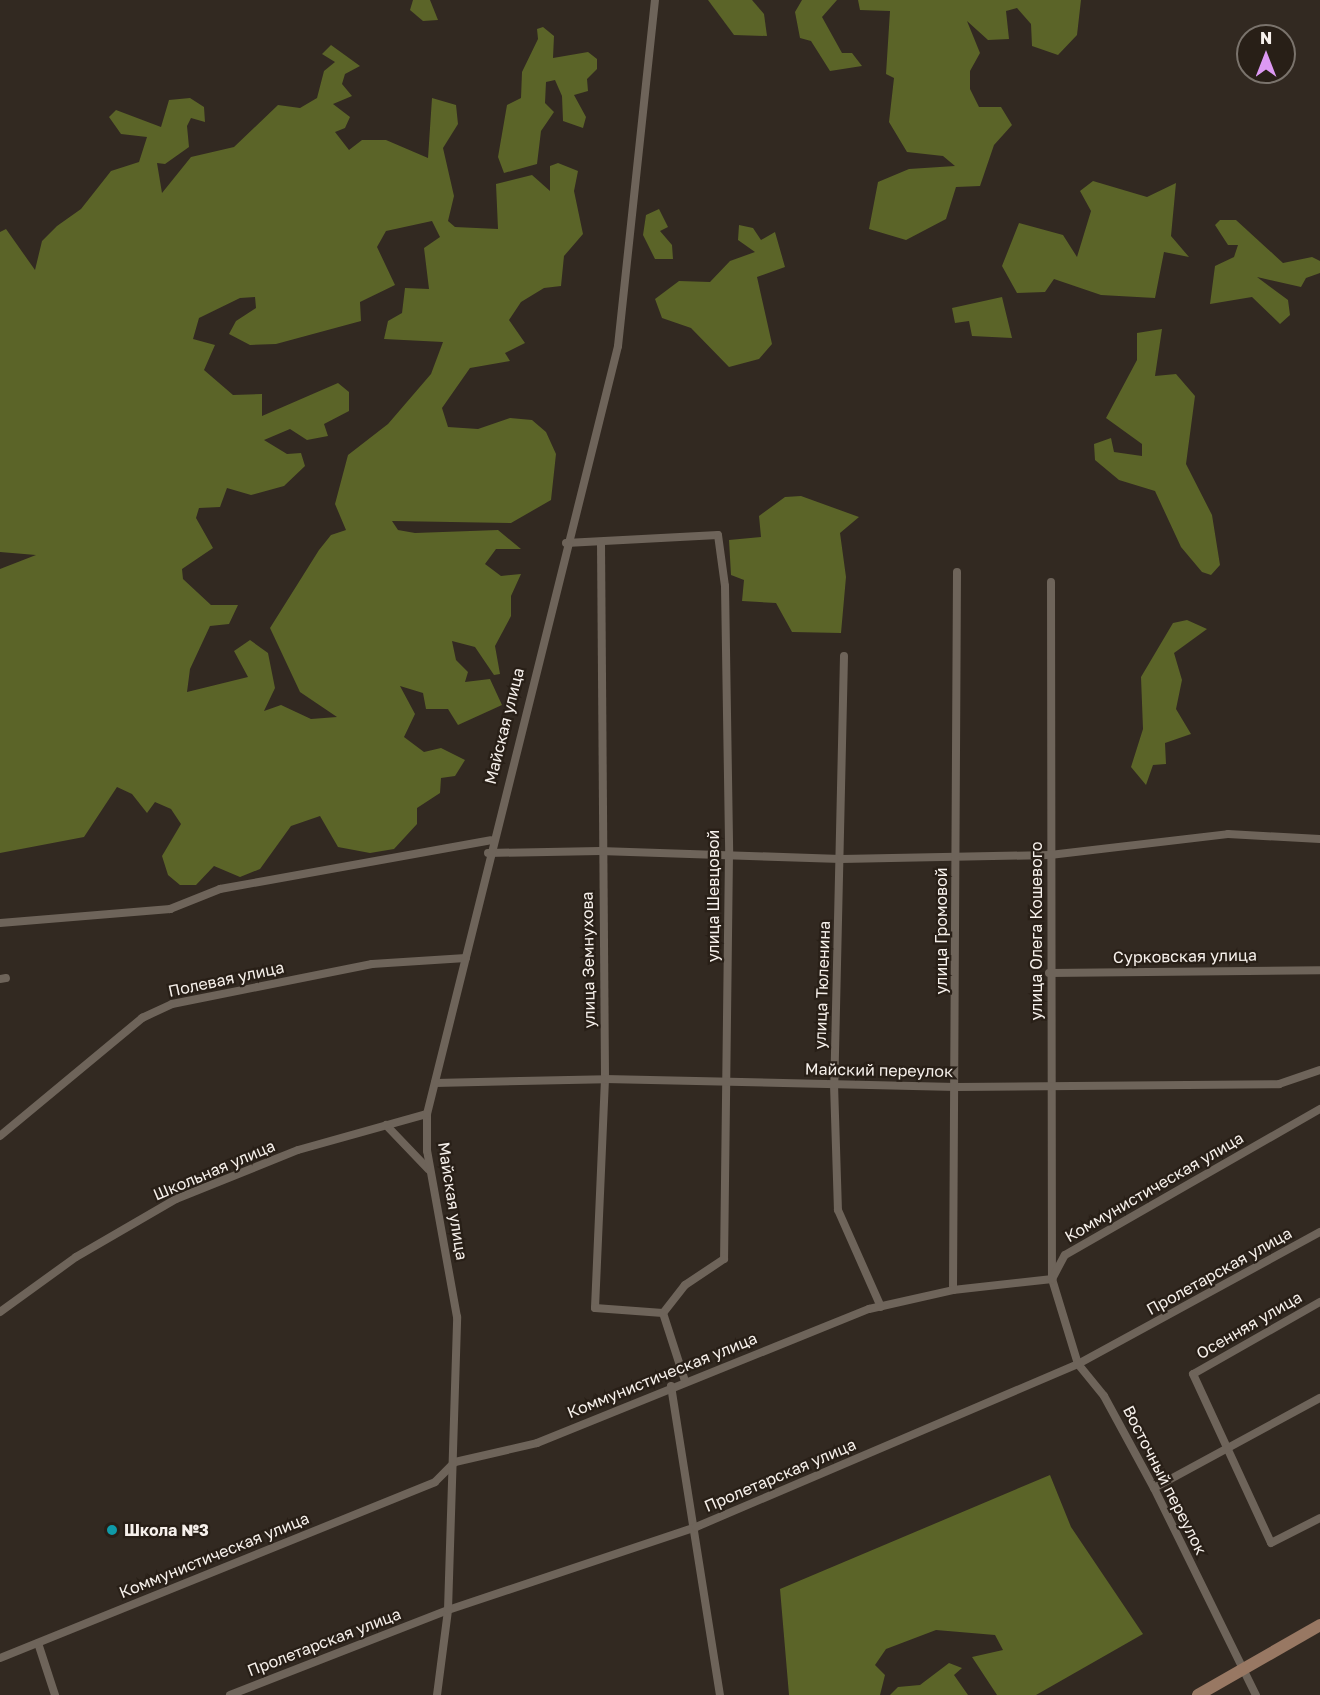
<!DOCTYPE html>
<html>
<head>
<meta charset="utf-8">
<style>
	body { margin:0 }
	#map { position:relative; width:1320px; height:1695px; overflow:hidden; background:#322921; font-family:"Golos Text",sans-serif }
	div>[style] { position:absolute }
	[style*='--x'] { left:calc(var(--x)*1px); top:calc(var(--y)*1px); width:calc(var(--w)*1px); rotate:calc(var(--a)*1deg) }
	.forest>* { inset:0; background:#5b6428 }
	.minor>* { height:8px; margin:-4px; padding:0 4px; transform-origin:4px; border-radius:4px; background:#6e645a }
	.secondary>* { height:12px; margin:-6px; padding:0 6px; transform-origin:6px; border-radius:6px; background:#987863 }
	.dots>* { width:16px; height:16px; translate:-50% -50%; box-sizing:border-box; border:3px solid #281f17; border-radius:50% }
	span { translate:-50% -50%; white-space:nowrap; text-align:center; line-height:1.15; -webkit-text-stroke:4.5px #281f17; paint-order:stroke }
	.street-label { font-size:16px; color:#f6f0eb }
	.poi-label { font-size:16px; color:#f6f0eb; font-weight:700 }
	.left { translate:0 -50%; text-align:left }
	.north { position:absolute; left:1236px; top:24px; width:60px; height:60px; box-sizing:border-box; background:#281f17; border:2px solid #7a736c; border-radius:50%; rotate:0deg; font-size:16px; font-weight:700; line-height:24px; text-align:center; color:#f6f0eb }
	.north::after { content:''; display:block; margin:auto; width:21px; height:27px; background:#dd99f3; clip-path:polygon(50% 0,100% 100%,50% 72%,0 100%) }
</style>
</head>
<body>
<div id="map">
	<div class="forest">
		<div style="clip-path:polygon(413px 0,430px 0,438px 20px,423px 21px,410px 10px)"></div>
		<div style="clip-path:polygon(708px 0,752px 0,764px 14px,767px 36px,734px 35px)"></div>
		<div style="clip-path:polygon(802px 0,837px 0,822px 17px,842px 53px,852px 53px,862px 66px,830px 71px,811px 41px,800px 38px,795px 12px)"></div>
		<div style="clip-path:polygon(858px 0,1081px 0,1077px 35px,1058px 55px,1032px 46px,1031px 24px,1017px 8px,1006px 11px,1009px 39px,988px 40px,967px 21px,980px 53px,970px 71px,970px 89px,979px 107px,1001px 107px,1012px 125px,994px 145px,980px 186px,956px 187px,946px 219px,906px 240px,869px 229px,878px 182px,909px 169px,955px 166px,943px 156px,907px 152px,889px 122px,894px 78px,886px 74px,890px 11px,860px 10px)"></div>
		<div style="clip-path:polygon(543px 27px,554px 36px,553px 58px,588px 52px,597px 59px,597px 69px,587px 79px,588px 91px,574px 95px,586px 117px,583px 128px,563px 121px,562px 96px,555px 80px,546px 82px,545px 103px,554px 112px,541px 131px,537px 164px,504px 173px,498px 157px,507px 105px,521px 98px,522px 72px,538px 39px,537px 29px)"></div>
		<div style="clip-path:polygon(evenodd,331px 45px,360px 66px,345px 74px,342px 84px,352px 96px,333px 104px,350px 117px,345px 128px,335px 132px,349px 150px,362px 140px,386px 140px,428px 158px,432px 98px,456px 105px,458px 124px,443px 148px,454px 196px,448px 221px,455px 227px,498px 229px,496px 184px,532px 175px,550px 191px,550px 166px,558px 163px,578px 171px,574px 191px,583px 234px,564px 256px,561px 286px,544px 288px,521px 302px,509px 320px,525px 343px,505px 353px,510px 361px,470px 368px,442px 408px,448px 427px,478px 429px,510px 418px,532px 420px,546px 432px,556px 454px,551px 500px,511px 523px,392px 521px,398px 530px,415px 533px,498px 530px,521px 549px,496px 549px,485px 564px,501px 576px,521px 574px,511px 596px,511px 616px,495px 646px,500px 674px,494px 675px,475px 647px,452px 641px,456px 660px,468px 672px,465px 682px,490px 679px,502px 705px,458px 725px,448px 709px,426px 709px,423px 693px,400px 686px,415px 714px,404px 737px,424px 752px,441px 748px,465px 760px,455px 776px,441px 778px,440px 793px,417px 808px,417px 824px,394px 849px,370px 853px,338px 847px,320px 816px,291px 826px,260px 869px,240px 877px,214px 866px,196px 885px,180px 885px,168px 875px,162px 856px,181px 824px,171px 809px,155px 802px,147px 813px,132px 794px,117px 787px,84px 837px,0 853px,0 569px,36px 555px,0 552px,0 232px,6px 229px,35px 270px,42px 241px,57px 226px,81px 209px,111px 171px,139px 162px,147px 137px,121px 134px,109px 117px,116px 110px,161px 127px,169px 100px,190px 98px,204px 107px,205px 122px,191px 118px,187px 126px,189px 147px,165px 164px,157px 163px,162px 193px,191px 157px,234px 147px,278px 105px,300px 108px,317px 98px,324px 71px,335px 62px,322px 54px,331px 45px,432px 221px,440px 237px,424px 248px,429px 289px,405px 288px,402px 313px,388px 321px,384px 339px,443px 342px,431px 374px,388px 424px,348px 455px,335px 504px,346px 530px,331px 535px,319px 550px,270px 628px,300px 692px,337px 717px,311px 719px,281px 705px,264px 711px,275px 688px,268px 653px,250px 640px,234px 651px,248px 677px,187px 692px,190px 669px,210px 626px,229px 624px,238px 605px,211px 605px,183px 579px,182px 569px,213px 548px,196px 518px,199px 508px,220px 507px,227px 488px,251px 495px,284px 486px,305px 466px,301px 453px,287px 454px,264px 440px,290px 429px,307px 440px,328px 436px,324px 424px,349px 411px,349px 392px,338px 383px,262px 416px,262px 394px,233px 395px,204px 370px,215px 345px,193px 339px,199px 318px,240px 298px,255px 297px,256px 308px,236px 321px,229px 334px,250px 345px,276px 344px,361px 321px,360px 302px,395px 285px,377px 247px,386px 231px,432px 221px)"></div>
		<div style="clip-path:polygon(1093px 181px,1147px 197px,1176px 183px,1171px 236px,1189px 257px,1164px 252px,1155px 298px,1101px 295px,1054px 279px,1045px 292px,1017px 293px,1002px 266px,1019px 223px,1063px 235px,1077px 257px,1091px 211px,1080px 191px)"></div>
		<div style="clip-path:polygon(659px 209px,668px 227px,660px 231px,672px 245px,673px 259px,655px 259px,643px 235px,646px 215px)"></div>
		<div style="clip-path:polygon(1220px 220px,1236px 220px,1283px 263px,1312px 257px,1320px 261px,1320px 273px,1306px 278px,1301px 287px,1257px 277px,1288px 300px,1290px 315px,1280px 324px,1252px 297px,1210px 304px,1215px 266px,1234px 257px,1238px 245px,1228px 245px,1215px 225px)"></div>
		<div style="clip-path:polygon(739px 225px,753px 228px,761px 240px,775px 232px,785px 267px,757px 277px,772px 344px,759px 359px,729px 367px,691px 328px,662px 318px,655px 299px,679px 281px,710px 282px,730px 261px,755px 252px,738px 240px)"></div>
		<div style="clip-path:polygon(1002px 297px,1012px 338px,972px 336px,969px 321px,955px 323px,952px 308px)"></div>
		<div style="clip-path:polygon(1162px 329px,1155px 376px,1176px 374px,1195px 396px,1186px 464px,1212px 515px,1220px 565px,1211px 575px,1202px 572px,1181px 547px,1155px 491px,1119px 480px,1095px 460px,1094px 444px,1111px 438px,1114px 452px,1142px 456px,1142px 444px,1106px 418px,1137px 360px,1137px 333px)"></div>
		<div style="clip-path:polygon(801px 496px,859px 517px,840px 533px,846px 577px,841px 633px,792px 632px,776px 603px,742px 601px,744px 580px,731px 575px,729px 540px,761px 537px,759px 516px,785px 497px)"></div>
		<div style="clip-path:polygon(1187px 620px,1207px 629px,1174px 653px,1182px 680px,1176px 709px,1191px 734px,1165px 743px,1166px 764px,1153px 765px,1146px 785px,1131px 767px,1143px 729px,1141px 677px,1173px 623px)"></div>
		<div style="clip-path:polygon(1050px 1475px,1071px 1527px,1143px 1634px,1036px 1695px,997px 1695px,972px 1657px,1003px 1650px,995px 1635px,936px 1630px,886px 1649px,875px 1665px,885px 1675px,880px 1695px,789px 1695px,780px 1589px)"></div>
		<div style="clip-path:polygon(949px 1663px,962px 1668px,954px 1675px,968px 1695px,890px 1695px,898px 1687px,920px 1685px)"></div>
	</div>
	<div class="minor">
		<div style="--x:566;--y:543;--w:152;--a:-3"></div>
		<div style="--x:718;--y:535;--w:51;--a:82.2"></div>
		<div style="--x:725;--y:586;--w:268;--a:89.1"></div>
		<div style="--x:729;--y:854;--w:405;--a:90.7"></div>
		<div style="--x:724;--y:1259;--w:47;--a:146.3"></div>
		<div style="--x:685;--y:1285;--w:36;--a:128"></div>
		<div style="--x:663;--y:1313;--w:71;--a:72.1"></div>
		<div style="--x:601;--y:543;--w:536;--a:89.57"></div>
		<div style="--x:605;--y:1079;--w:229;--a:92.5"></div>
		<div style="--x:595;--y:1308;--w:68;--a:4.2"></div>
		<div style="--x:1051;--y:582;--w:697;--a:89.92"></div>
		<div style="--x:1052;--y:1279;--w:89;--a:73"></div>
		<div style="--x:1078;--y:1364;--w:41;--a:50.9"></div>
		<div style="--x:1104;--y:1396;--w:105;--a:61.5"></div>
		<div style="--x:1154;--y:1488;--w:231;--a:63.8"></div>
		<div style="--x:844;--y:656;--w:428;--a:91.3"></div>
		<div style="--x:834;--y:1084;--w:126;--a:88.2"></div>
		<div style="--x:838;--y:1210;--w:106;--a:66.1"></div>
		<div style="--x:488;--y:853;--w:112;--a:-1"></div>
		<div style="--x:600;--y:851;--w:241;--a:1.9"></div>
		<div style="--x:841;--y:859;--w:209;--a:-1.1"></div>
		<div style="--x:1050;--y:855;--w:179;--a:-6.7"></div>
		<div style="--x:1228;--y:834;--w:92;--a:3.1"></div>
		<div style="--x:0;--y:923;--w:171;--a:-4.7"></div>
		<div style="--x:170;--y:909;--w:54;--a:-21.8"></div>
		<div style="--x:220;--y:889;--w:275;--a:-10.2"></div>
		<div style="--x:1049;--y:973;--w:271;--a:-0.6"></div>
		<div style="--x:0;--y:979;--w:6;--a:-9"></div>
		<div style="--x:435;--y:1083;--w:170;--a:-1.3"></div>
		<div style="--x:605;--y:1079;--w:351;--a:1.3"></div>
		<div style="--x:956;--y:1087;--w:323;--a:-0.5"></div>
		<div style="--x:1279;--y:1084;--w:43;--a:-18.9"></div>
		<div style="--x:386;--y:1125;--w:62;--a:46.3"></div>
		<div style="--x:0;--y:1136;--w:185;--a:-39.7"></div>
		<div style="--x:142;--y:1018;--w:33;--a:-25"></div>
		<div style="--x:172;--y:1004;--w:204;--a:-11.3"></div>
		<div style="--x:372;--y:964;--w:94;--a:-3.7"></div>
		<div style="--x:953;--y:1290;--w:718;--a:-89.68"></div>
		<div style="--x:1320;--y:1302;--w:146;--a:150.4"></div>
		<div style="--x:1193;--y:1374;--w:186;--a:65.2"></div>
		<div style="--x:1271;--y:1543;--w:55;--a:-27"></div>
		<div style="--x:0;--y:1312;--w:94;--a:-35.9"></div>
		<div style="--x:76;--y:1257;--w:116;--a:-30.1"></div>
		<div style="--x:176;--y:1199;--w:131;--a:-21.9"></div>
		<div style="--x:298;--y:1150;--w:134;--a:-15.6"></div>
		<div style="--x:671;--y:1386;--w:313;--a:81"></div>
		<div style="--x:1154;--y:1488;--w:189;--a:-28.5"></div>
		<div style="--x:38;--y:1643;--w:55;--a:71.9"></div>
		<div style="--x:0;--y:1658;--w:469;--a:-22"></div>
		<div style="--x:435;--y:1482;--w:28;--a:-45"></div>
		<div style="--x:455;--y:1462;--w:84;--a:-13"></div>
		<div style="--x:537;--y:1443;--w:358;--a:-22"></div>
		<div style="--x:869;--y:1309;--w:86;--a:-12.7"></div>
		<div style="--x:953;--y:1290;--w:100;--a:-6.3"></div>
		<div style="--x:1052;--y:1279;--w:27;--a:-62"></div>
		<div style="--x:1065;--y:1255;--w:294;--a:-29.8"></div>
		<div style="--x:230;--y:1695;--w:234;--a:-21.3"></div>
		<div style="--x:448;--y:1610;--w:262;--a:-18.5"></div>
		<div style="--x:696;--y:1527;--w:415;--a:-23.1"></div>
		<div style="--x:1078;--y:1364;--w:276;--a:-28.6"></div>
		<div style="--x:437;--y:1695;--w:86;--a:-82.6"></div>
		<div style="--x:448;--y:1610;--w:293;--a:-88.2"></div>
		<div style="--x:457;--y:1317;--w:169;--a:-100.2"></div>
		<div style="--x:427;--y:1151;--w:37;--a:-90"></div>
		<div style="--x:427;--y:1114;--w:791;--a:-76.03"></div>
		<div style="--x:618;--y:346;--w:348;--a:-83.9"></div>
	</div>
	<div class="secondary">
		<div style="--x:1198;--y:1695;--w:141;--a:-29.8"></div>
	</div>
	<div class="dots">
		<div style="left:112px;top:1530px;background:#0f9aa8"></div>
	</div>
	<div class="street-label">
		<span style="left:504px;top:726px;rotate:-76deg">Майская улица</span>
		<span style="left:713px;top:896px;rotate:-90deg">улица Шевцовой</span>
		<span style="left:941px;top:931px;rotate:-90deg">улица Громовой</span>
		<span style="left:1036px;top:931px;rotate:-90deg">улица Олега Кошевого</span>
		<span style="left:1185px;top:956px;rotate:-1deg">Сурковская улица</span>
		<span style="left:588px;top:960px;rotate:-91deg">улица Земнухова</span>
		<span style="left:226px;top:979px;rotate:-12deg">Полевая улица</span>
		<span style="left:822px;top:985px;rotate:-88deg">улица Тюленина</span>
		<span style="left:879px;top:1070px;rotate:1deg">Майский переулок</span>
		<span style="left:214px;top:1170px;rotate:-23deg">Школьная улица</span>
		<span style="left:1154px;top:1187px;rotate:-30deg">Коммунистическая улица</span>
		<span style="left:453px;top:1201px;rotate:81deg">Майская улица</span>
		<span style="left:1219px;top:1271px;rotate:-29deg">Пролетарская улица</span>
		<span style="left:1249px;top:1325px;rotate:-30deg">Осенняя улица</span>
		<span style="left:662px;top:1375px;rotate:-22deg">Коммунистическая улица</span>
		<span style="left:780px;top:1475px;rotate:-23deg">Пролетарская улица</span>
		<span style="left:1165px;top:1480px;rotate:63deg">Восточный переулок</span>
		<span style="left:214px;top:1555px;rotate:-22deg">Коммунистическая улица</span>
		<span style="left:324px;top:1642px;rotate:-21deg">Пролетарская улица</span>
	</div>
	<div class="poi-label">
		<span class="left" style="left:124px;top:1530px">Школа №3</span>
	</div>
	<div class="north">N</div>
</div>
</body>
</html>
